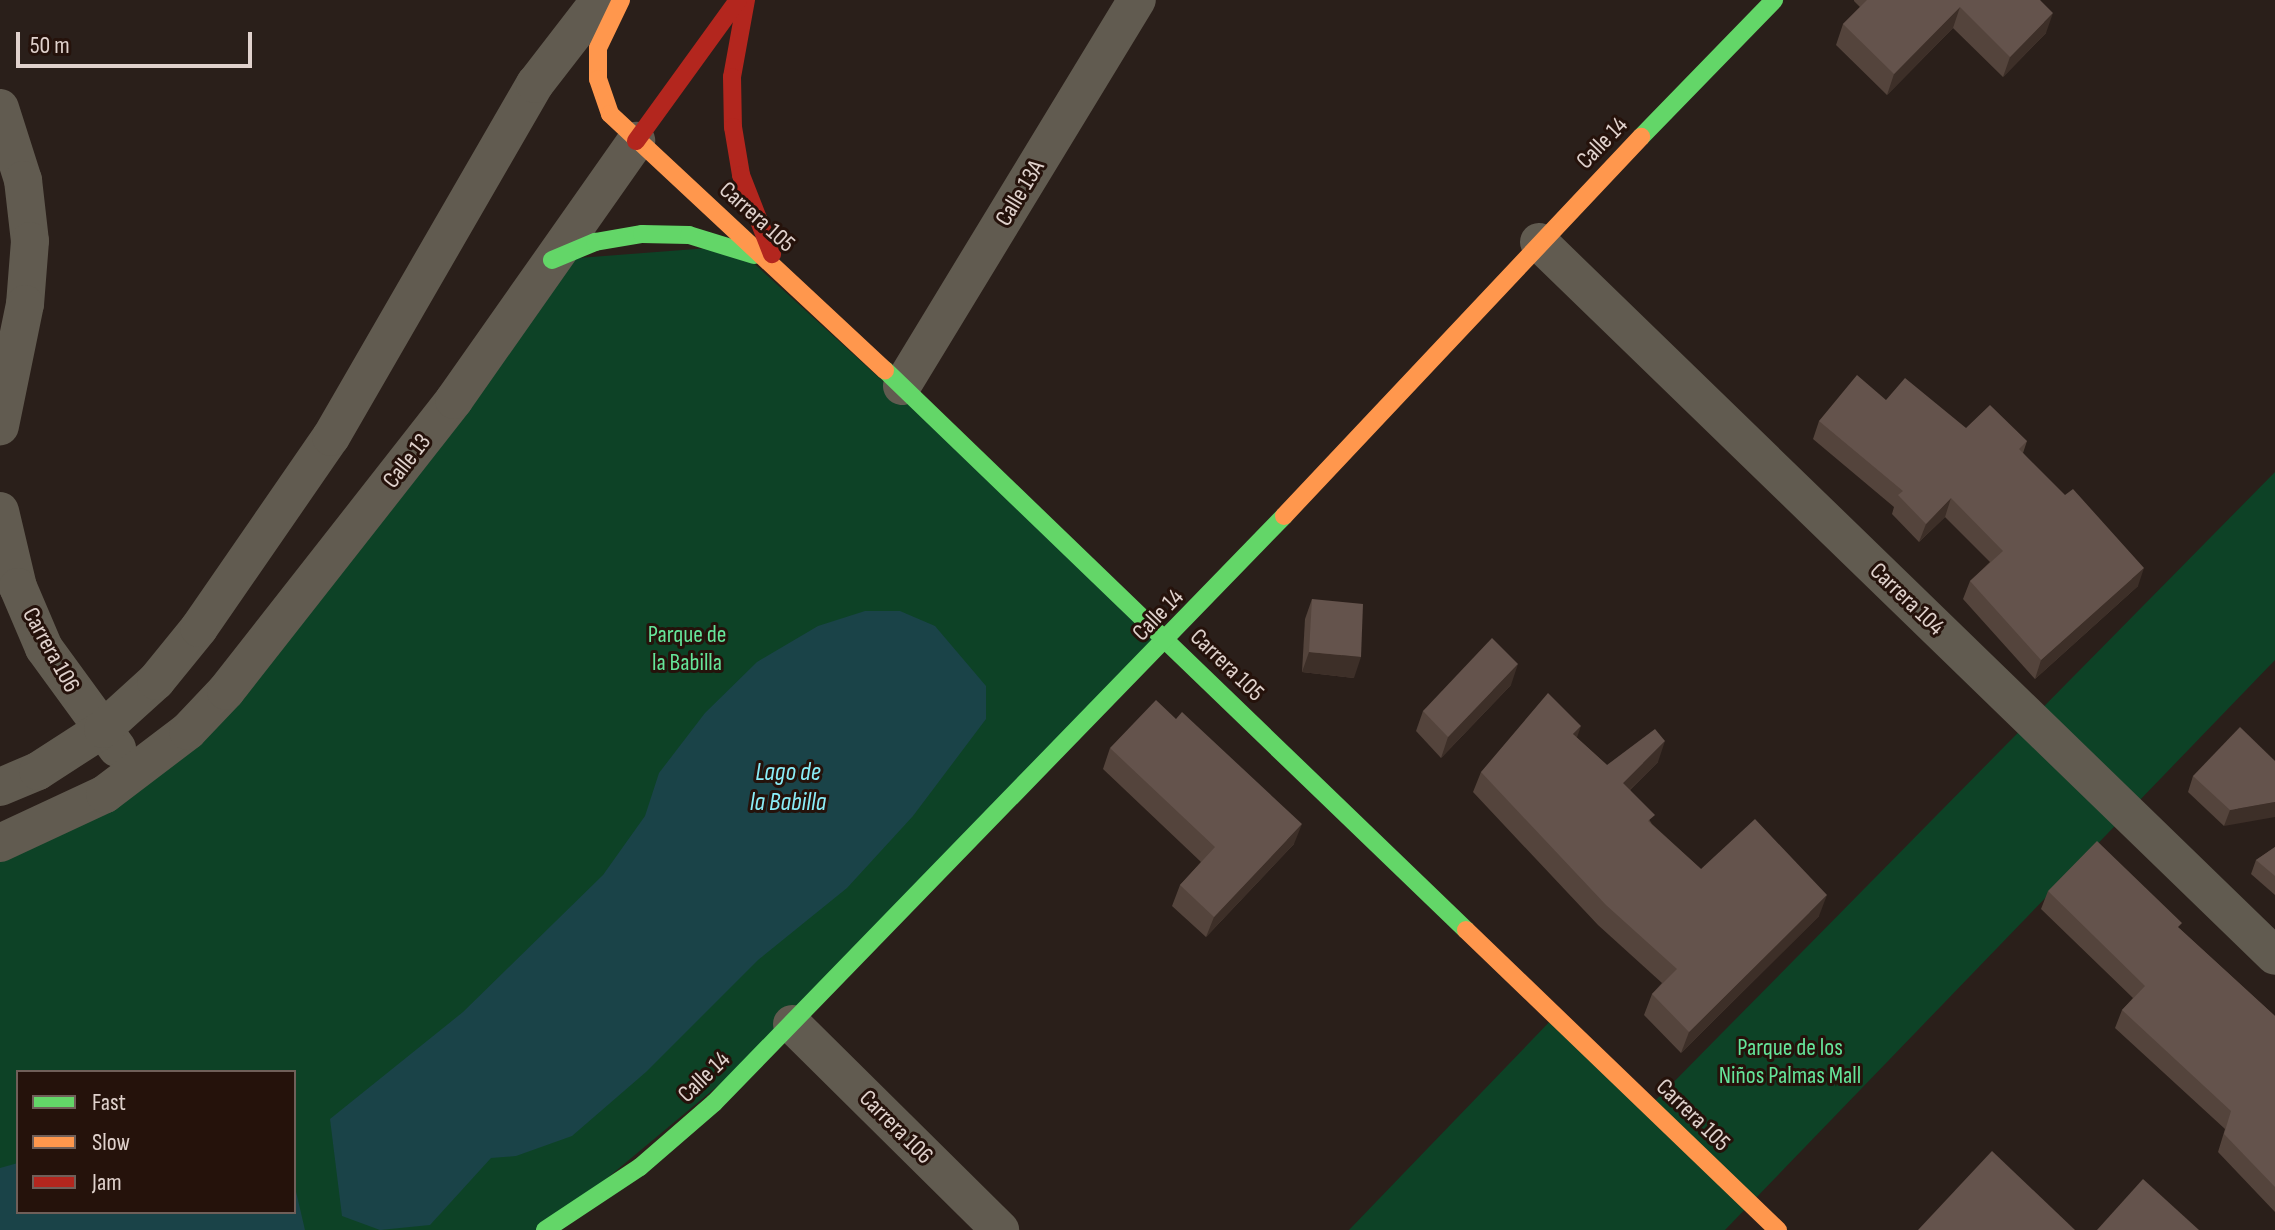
<!DOCTYPE html>
<html>
<head>
<meta charset="utf-8">
<style>
	body { margin:0 }
	#map { position:relative; width:2275px; height:1230px; overflow:hidden; background:#2a1f1a; font-family:"Sofia Sans Condensed",sans-serif }
	div>[style] { position:absolute }
	[style*='--x'] { left:calc(var(--x)*1px); top:calc(var(--y)*1px); width:calc(var(--w)*1px); rotate:calc(var(--a)*1deg) }
	.green>* { inset:0; background:#0d4226 }
	.water>* { inset:0; background:#1a4348 }
	.street>* { height:38px; margin:-19px; padding:0 19px; transform-origin:19px; border-radius:19px; background:#615b50 }
	.fast>* { height:18px; margin:-9px; padding:0 9px; transform-origin:9px; border-radius:9px; background:#63d668 }
	.slow>* { height:18px; margin:-9px; padding:0 9px; transform-origin:9px; border-radius:9px; background:#ff974d }
	.jam>* { height:18px; margin:-9px; padding:0 9px; transform-origin:9px; border-radius:9px; background:#b3261e }
	.wall>* { inset:0; background:#54443c }
	.shaded-wall>* { inset:0; background:#3d2f28 }
	.building>* { inset:0; background:#64534c }
	span { translate:-50% -50%; white-space:nowrap; text-align:center; line-height:1.15; -webkit-text-stroke:6px #25120b; paint-order:stroke }
	.street-label { font-size:24px; color:#e0d2cd }
	.park-label { font-size:24px; color:#65e59a }
	.water-label { font-size:26px; color:#8aedf8; font-style:italic }
	.legend { position:absolute; left:16px; top:1070px; width:280px; height:144px; box-sizing:border-box; background:#25120b; border:2px solid #705f59; margin:0; padding:10px 14px; list-style:none; font-size:24px; color:#e0d2cd }
	.legend li { display:flex; align-items:center; gap:16px; height:40px }
	.legend b { width:40px; border:2px solid #705f59 }
	.scale { position:absolute; left:16px; top:32px; width:236px; height:36px; box-sizing:border-box; border:4px solid #e0d2cd; border-top:0; padding-left:10px; font-size:24px; line-height:28px; white-space:nowrap; color:#e0d2cd; -webkit-text-stroke:6px #25120b; paint-order:stroke }
</style>
</head>
<body>
<div id="map">
	<div class="green">
		<div style="clip-path:polygon(evenodd,735px 246px,1167px 641px,792px 1024px,545px 1230px,0 1230px,0 843px,188px 731px,552px 260px,735px 246px,18px 1072px,294px 1072px,294px 1212px,18px 1212px,18px 1072px)"></div>
		<div style="clip-path:polygon(2275px 472px,2275px 660px,1725px 1230px,1349px 1230px,1555px 1016px,1650px 1106px)"></div>
	</div>
	<div class="water">
		<div style="clip-path:polygon(865px 611px,900px 611px,935px 626px,986px 686px,986px 719px,913px 816px,847px 888px,758px 960px,646px 1072px,572px 1136px,516px 1156px,491px 1158px,430px 1225px,380px 1230px,342px 1216px,330px 1119px,463px 1012px,603px 875px,645px 816px,659px 773px,705px 713px,757px 662px,818px 626px)"></div>
		<div style="clip-path:polygon(18px 1163px,18px 1212px,294px 1212px,294px 1183px,305px 1230px,0 1230px,0 1168px)"></div>
	</div>
	<div class="street">
		<div style="--x:0;--y:108;--w:76;--a:72.3"></div>
		<div style="--x:23;--y:180;--w:61;--a:83.5"></div>
		<div style="--x:30;--y:241;--w:63;--a:94.5"></div>
		<div style="--x:25;--y:304;--w:125;--a:101.6"></div>
		<div style="--x:1539;--y:242;--w:1025;--a:44.13"></div>
		<div style="--x:902;--y:386;--w:452;--a:-58.7"></div>
		<div style="--x:0;--y:511;--w:78;--a:76.7"></div>
		<div style="--x:18;--y:587;--w:66;--a:66.9"></div>
		<div style="--x:44;--y:648;--w:124;--a:53.9"></div>
		<div style="--x:0;--y:787;--w:41;--a:-22.8"></div>
		<div style="--x:38;--y:771;--w:77;--a:-32.9"></div>
		<div style="--x:103;--y:729;--w:72;--a:-42.2"></div>
		<div style="--x:156;--y:681;--w:68;--a:-50.9"></div>
		<div style="--x:199;--y:628;--w:232;--a:-55.4"></div>
		<div style="--x:331;--y:437;--w:408;--a:-60"></div>
		<div style="--x:535;--y:84;--w:106;--a:-52.3"></div>
		<div style="--x:0;--y:843;--w:116;--a:-25"></div>
		<div style="--x:105;--y:794;--w:104;--a:-37.2"></div>
		<div style="--x:188;--y:731;--w:55;--a:-46.5"></div>
		<div style="--x:226;--y:691;--w:370;--a:-51.9"></div>
		<div style="--x:454;--y:400;--w:317;--a:-54.9"></div>
		<div style="--x:792;--y:1024;--w:293;--a:44.7"></div>
	</div>
	<div class="fast">
		<div style="--x:1641;--y:137;--w:191;--a:-45.8"></div>
		<div style="--x:552;--y:260;--w:47;--a:-22.7"></div>
		<div style="--x:595;--y:242;--w:48;--a:-9.7"></div>
		<div style="--x:642;--y:234;--w:47;--a:1.2"></div>
		<div style="--x:689;--y:235;--w:68;--a:17.1"></div>
		<div style="--x:885;--y:370;--w:807;--a:43.95"></div>
		<div style="--x:545;--y:1230;--w:114;--a:-33.6"></div>
		<div style="--x:640;--y:1167;--w:98;--a:-40.9"></div>
		<div style="--x:714;--y:1103;--w:818;--a:-45.84"></div>
	</div>
	<div class="slow">
		<div style="--x:621;--y:0;--w:53;--a:115.6"></div>
		<div style="--x:598;--y:48;--w:31;--a:90"></div>
		<div style="--x:598;--y:79;--w:37;--a:71"></div>
		<div style="--x:610;--y:114;--w:376;--a:43"></div>
		<div style="--x:1284;--y:516;--w:521;--a:-46.71"></div>
		<div style="--x:1466;--y:930;--w:433;--a:43.9"></div>
	</div>
	<div class="jam">
		<div style="--x:746;--y:0;--w:78;--a:100.3"></div>
		<div style="--x:732;--y:77;--w:50;--a:88.9"></div>
		<div style="--x:733;--y:127;--w:49;--a:80.5"></div>
		<div style="--x:741;--y:175;--w:85;--a:68.6"></div>
		<div style="--x:636;--y:141;--w:174;--a:-54.1"></div>
	</div>
	<div class="wall">
		<div style="clip-path:polygon(1854px 0,2040px 0,2046px 33px,2003px 77px,1953px 28px,1887px 95px,1836px 45px,1843px 24px,1860px 7px,1854px 1px)"></div>
		<div style="clip-path:polygon(1886px 400px,1966px 428px,2027px 441px,2023px 453px,2138px 586px,2035px 679px,1963px 599px,1970px 581px,1990px 562px,1945px 517px,1919px 542px,1892px 514px,1894px 507px,1813px 439px,1819px 421px)"></div>
		<div style="clip-path:polygon(1312px 599px,1354px 678px,1302px 672px,1305px 619px)"></div>
		<div style="clip-path:polygon(1511px 685px,1441px 758px,1416px 731px,1423px 711px)"></div>
		<div style="clip-path:polygon(1577px 738px,1607px 765px,1658px 762px,1630px 790px,1652px 824px,1701px 869px,1819px 916px,1681px 1053px,1644px 1015px,1652px 994px,1662px 983px,1598px 925px,1473px 792px,1481px 772px)"></div>
		<div style="clip-path:polygon(1110px 748px,1294px 844px,1206px 937px,1172px 906px,1180px 885px,1201px 862px,1103px 769px)"></div>
		<div style="clip-path:polygon(2275px 761px,2224px 826px,2188px 792px,2193px 776px)"></div>
		<div style="clip-path:polygon(2275px 847px,2275px 895px,2251px 874px,2256px 860px)"></div>
		<div style="clip-path:polygon(2048px 891px,2180px 929px,2275px 1016px,2275px 1212px,2218px 1152px,2225px 1129px,2115px 1028px,2122px 1010px,2133px 998px,2041px 909px)"></div>
	</div>
	<div class="shaded-wall">
		<div style="clip-path:polygon(1960px 7px,1953px 28px,1887px 95px,1894px 74px)"></div>
		<div style="clip-path:polygon(2053px 13px,2046px 33px,2003px 77px,2010px 57px)"></div>
		<div style="clip-path:polygon(1951px 498px,1945px 517px,1919px 542px,1926px 524px)"></div>
		<div style="clip-path:polygon(2144px 568px,2138px 586px,2035px 679px,2041px 660px)"></div>
		<div style="clip-path:polygon(1309px 652px,1361px 657px,1354px 678px,1302px 672px)"></div>
		<div style="clip-path:polygon(1518px 664px,1511px 685px,1441px 758px,1448px 737px)"></div>
		<div style="clip-path:polygon(1581px 726px,1574px 746px,1573px 734px)"></div>
		<div style="clip-path:polygon(1665px 741px,1658px 762px,1615px 804px,1623px 783px)"></div>
		<div style="clip-path:polygon(2275px 802px,2275px 817px,2224px 826px,2230px 810px)"></div>
		<div style="clip-path:polygon(1302px 824px,1294px 844px,1206px 937px,1214px 917px)"></div>
		<div style="clip-path:polygon(1827px 895px,1819px 916px,1681px 1053px,1689px 1032px)"></div>
	</div>
	<div class="building">
		<div style="clip-path:polygon(1867px 0,2040px 0,2053px 13px,2010px 57px,1960px 7px,1894px 74px,1843px 24px)"></div>
		<div style="clip-path:polygon(1857px 375px,1886px 400px,1905px 378px,1966px 428px,1990px 405px,2027px 441px,2019px 449px,2065px 495px,2073px 489px,2144px 568px,2041px 660px,1970px 581px,2003px 551px,1951px 498px,1926px 524px,1898px 495px,1903px 491px,1819px 421px)"></div>
		<div style="clip-path:polygon(1312px 599px,1363px 604px,1361px 657px,1309px 652px)"></div>
		<div style="clip-path:polygon(1492px 638px,1518px 664px,1448px 737px,1423px 711px)"></div>
		<div style="clip-path:polygon(1548px 693px,1581px 726px,1573px 734px,1607px 765px,1655px 729px,1665px 741px,1623px 783px,1655px 815px,1648px 821px,1701px 869px,1755px 819px,1827px 895px,1689px 1032px,1652px 994px,1677px 969px,1606px 905px,1481px 772px)"></div>
		<div style="clip-path:polygon(1156px 700px,1176px 719px,1182px 712px,1302px 824px,1214px 917px,1180px 885px,1215px 847px,1110px 748px)"></div>
		<div style="clip-path:polygon(2240px 727px,2275px 761px,2275px 802px,2230px 810px,2193px 776px)"></div>
		<div style="clip-path:polygon(2097px 841px,2182px 923px,2178px 927px,2275px 1016px,2275px 1187px,2224px 1134px,2231px 1111px,2122px 1010px,2145px 986px,2048px 891px)"></div>
		<div style="clip-path:polygon(2275px 847px,2275px 876px,2256px 860px)"></div>
		<div style="clip-path:polygon(1992px 1151px,2075px 1230px,1918px 1230px)"></div>
		<div style="clip-path:polygon(2143px 1179px,2199px 1230px,2097px 1230px)"></div>
	</div>
	<div class="street-label">
		<span style="left:1602px;top:143px;rotate:-46deg">Calle 14</span>
		<span style="left:1020px;top:193px;rotate:-59deg">Calle 13A</span>
		<span style="left:757px;top:217px;rotate:42deg">Carrera 105</span>
		<span style="left:407px;top:461px;rotate:-52deg">Calle 13</span>
		<span style="left:1907px;top:599px;rotate:44deg">Carrera 104</span>
		<span style="left:1158px;top:615px;rotate:-46deg">Calle 14</span>
		<span style="left:51px;top:650px;rotate:61deg">Carrera 106</span>
		<span style="left:1227px;top:665px;rotate:44deg">Carrera 105</span>
		<span style="left:704px;top:1077px;rotate:-44deg">Calle 14</span>
		<span style="left:1693px;top:1115px;rotate:44deg">Carrera 105</span>
		<span style="left:896px;top:1127px;rotate:45deg">Carrera 106</span>
	</div>
	<div class="park-label">
		<span style="left:687px;top:649px">Parque de<br>la Babilla</span>
		<span style="left:1790px;top:1062px">Parque de los<br>Niños Palmas Mall</span>
	</div>
	<div class="water-label">
		<span style="left:788px;top:788px">Lago de<br>la Babilla</span>
	</div>
	<ul class="legend">
	<li><b style="height:10px;background:#63d668"></b>Fast</li>
	<li><b style="height:10px;background:#ff974d"></b>Slow</li>
	<li><b style="height:10px;background:#b3261e"></b>Jam</li>
	</ul>
	<div class="scale">50 m</div>
</div>
</body>
</html>
